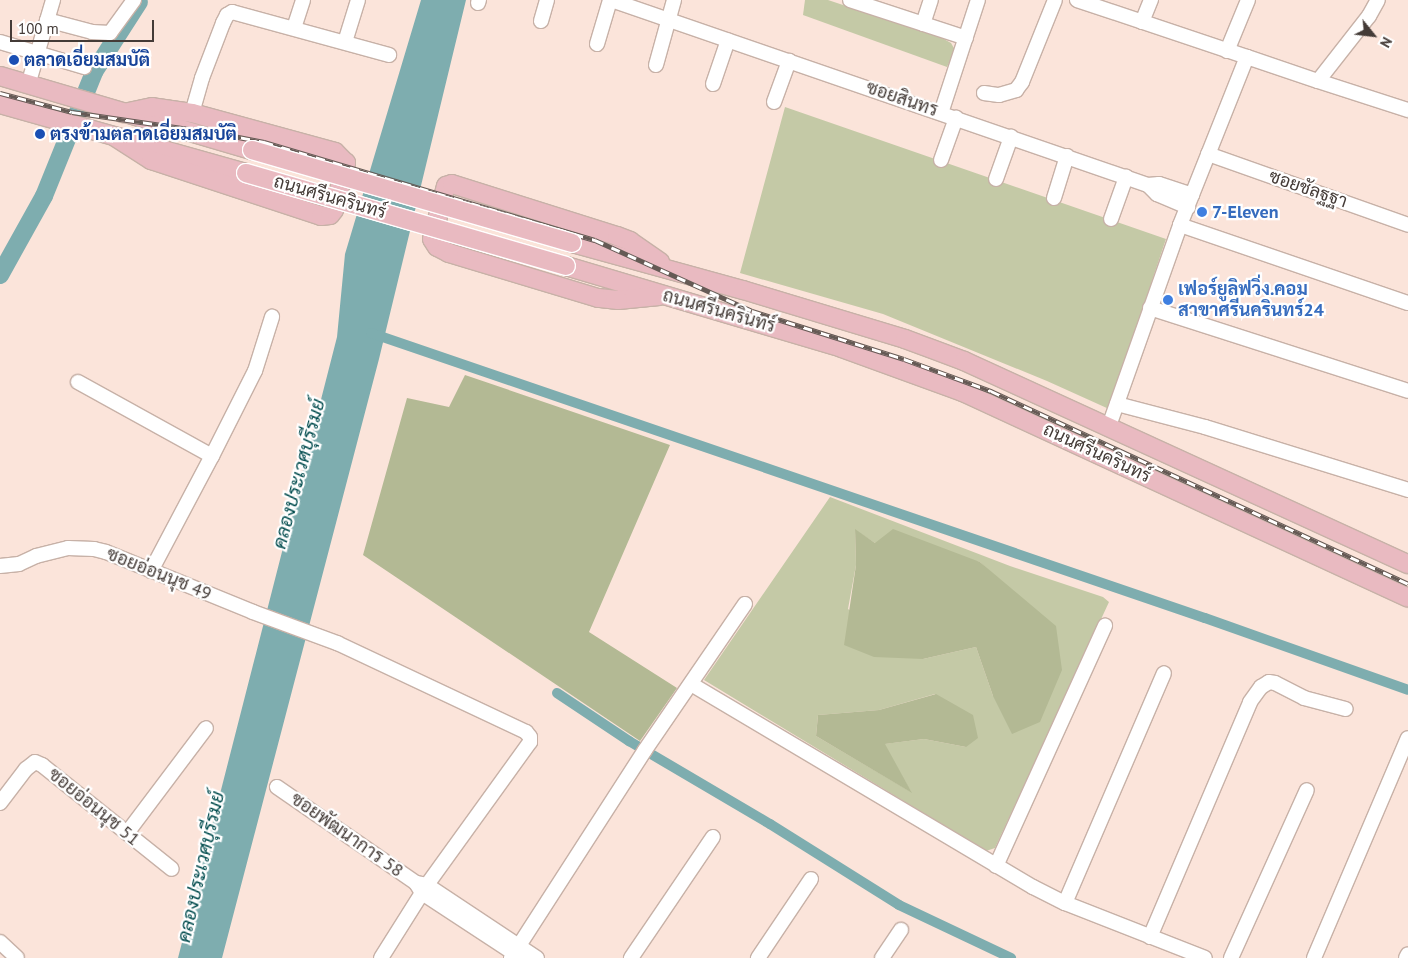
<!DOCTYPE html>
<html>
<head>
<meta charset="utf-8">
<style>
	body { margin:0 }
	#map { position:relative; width:1408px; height:958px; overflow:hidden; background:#fbe4da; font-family:"PT Sans",Sarabun,sans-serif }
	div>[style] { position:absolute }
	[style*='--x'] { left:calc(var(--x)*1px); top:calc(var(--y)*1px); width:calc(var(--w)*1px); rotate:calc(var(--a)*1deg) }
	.green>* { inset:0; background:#c4c9a6 }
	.forest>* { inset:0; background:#b3b994 }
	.water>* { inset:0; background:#7eadaf }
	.canal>* { height:10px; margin:-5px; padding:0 5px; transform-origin:5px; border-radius:5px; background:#7eadaf }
	.river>* { height:18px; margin:-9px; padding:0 9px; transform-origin:9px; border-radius:9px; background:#7eadaf }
	.roads { filter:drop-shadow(1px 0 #c7b1a7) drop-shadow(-1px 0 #c7b1a7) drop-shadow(0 1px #c7b1a7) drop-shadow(0 -1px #c7b1a7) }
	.minor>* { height:14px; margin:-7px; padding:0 7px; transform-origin:7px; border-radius:7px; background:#fff }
	.major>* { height:18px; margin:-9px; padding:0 9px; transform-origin:9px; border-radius:9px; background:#e9bac1 }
	.rail>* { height:5px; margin-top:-2.5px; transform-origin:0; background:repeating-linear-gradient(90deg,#fff 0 9px,#655a55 0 18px); box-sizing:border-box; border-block:1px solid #655a55 }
	.bridges { filter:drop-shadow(1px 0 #fff) drop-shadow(-1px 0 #fff) drop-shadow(0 1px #fff) drop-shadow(0 -1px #fff) }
	.major-bridge>* { height:18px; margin:-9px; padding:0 9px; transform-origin:9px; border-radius:9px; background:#e9bac1 }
	.dots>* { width:14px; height:14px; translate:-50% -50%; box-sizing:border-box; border:2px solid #fff; border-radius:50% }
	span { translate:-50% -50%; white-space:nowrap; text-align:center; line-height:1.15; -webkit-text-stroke:4.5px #fff; paint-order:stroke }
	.transit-label { font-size:18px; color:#164399; font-weight:700 }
	.left { translate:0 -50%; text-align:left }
	.street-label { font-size:18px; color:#443b37 }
	.shop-label { font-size:18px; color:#366cbe; font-weight:700 }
	.water-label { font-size:19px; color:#004b4d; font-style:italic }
	.north { position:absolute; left:1348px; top:10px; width:50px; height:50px; -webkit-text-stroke:4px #fff; paint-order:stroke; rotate:119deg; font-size:14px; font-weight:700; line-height:20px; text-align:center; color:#443b37 }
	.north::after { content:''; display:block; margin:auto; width:18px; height:22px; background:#443b37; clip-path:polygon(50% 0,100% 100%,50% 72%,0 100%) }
	.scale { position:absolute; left:10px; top:20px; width:144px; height:22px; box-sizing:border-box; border:2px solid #443b37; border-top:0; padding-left:6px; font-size:15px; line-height:18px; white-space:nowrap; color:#443b37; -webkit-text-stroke:4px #fff; paint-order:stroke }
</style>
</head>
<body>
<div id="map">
	<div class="green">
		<div style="clip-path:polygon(805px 0,828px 0,942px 38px,951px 43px,955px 50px,947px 67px,803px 15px)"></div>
		<div style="clip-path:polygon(785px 107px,1166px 239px,1109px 409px,1047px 381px,883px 314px,740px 273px)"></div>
		<div style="clip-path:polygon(evenodd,830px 497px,1010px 566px,1103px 597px,1109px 602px,995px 848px,986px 851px,704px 680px,830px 497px,855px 530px,875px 543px,980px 562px,1009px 589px,993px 696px,976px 647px,923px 659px,848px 609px,856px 565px,855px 530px,830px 497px,935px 694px,966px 747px,924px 739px,884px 744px,911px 792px,816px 736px,818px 715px,879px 710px,935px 694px)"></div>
	</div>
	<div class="forest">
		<div style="clip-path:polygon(465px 375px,670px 445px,589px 632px,677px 688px,640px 741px,363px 555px,407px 398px,449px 407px)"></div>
		<div style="clip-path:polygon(855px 529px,875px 543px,893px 529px,980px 562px,1056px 626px,1062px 670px,1040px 722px,1012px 734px,993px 696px,976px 647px,923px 659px,874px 657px,844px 645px,856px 565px)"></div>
		<div style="clip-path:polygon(936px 694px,973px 715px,978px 738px,966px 747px,924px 739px,885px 744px,912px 793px,816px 736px,818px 715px,879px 710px)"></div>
	</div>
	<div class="water">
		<div style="clip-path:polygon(421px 0,466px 0,379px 359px,222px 958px,178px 958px,337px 337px,345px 254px)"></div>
	</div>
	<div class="canal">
		<div style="--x:371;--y:333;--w:881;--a:18.87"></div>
		<div style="--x:1205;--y:618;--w:215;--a:19.5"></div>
		<div style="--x:557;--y:693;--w:87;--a:33.7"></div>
		<div style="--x:629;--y:741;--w:164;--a:30.5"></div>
		<div style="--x:770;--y:824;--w:152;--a:32.1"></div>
		<div style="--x:899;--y:905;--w:124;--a:25.3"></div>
	</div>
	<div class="river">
		<div style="--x:0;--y:275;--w:90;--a:-60.9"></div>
		<div style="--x:44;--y:196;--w:134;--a:-68"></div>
		<div style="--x:94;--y:72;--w:83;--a:-57.3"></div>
	</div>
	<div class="roads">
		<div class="minor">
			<div style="--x:611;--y:0;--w:568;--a:19.01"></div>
			<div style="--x:1148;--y:185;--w:11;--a:-5"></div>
			<div style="--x:1159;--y:184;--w:35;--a:18"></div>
			<div style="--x:850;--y:0;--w:122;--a:18.1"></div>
			<div style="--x:1077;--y:0;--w:179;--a:18.5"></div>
			<div style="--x:478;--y:3;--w:3;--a:-72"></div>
			<div style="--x:47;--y:20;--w:47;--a:14.9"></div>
			<div style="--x:92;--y:32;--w:18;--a:3"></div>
			<div style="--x:110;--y:33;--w:41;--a:-54"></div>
			<div style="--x:541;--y:21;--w:22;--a:-74"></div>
			<div style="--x:1142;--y:22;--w:24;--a:-68"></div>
			<div style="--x:923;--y:24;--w:25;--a:-72"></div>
			<div style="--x:294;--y:28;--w:29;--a:-72"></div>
			<div style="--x:0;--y:42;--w:88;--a:16.6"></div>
			<div style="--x:345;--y:42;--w:44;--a:-72.8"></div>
			<div style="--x:597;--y:44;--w:46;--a:-73.5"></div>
			<div style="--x:1227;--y:51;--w:55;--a:-67.6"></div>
			<div style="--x:656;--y:65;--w:67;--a:-74.5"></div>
			<div style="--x:1318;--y:81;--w:95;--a:17.9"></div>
			<div style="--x:713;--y:84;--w:46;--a:-71.2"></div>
			<div style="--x:28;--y:85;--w:89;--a:-73.6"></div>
			<div style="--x:984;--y:93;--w:15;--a:8"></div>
			<div style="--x:999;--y:95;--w:18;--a:-16"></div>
			<div style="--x:1016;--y:90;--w:10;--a:-53"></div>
			<div style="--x:1022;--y:82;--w:88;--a:-68.1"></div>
			<div style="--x:774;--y:102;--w:44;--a:-69.9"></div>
			<div style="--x:192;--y:113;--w:36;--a:-74"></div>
			<div style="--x:202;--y:78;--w:59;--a:-69.1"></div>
			<div style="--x:223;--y:23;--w:9;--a:-63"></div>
			<div style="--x:227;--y:15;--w:6;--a:-31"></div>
			<div style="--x:232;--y:12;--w:163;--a:15.3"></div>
			<div style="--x:941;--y:113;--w:119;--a:-71.9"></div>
			<div style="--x:1208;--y:154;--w:212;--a:19.5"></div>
			<div style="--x:941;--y:160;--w:45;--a:-70.3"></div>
			<div style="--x:996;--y:179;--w:45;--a:-70.3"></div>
			<div style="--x:1148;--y:185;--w:13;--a:45"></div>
			<div style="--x:1157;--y:194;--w:34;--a:23"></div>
			<div style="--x:1054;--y:198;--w:44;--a:-72.8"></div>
			<div style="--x:1111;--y:219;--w:45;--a:-70.3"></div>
			<div style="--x:1180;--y:225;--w:241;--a:18.9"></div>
			<div style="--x:1150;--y:308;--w:271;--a:17.8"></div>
			<div style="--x:78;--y:382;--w:153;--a:28.9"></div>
			<div style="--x:1117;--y:404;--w:91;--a:14.6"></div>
			<div style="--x:1205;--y:427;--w:213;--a:17.2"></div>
			<div style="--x:1109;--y:426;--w:213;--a:-70.5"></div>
			<div style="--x:1180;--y:225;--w:181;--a:-68.3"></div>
			<div style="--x:1247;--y:57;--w:75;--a:18.7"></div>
			<div style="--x:1318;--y:81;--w:83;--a:-51.9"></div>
			<div style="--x:1369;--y:16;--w:18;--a:-61"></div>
			<div style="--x:0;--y:566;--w:19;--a:-6"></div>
			<div style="--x:19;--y:564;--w:19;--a:-25"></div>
			<div style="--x:36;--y:556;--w:33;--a:-14"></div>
			<div style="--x:68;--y:548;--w:26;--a:2"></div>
			<div style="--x:94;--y:549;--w:12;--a:14"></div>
			<div style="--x:106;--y:552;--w:159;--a:22.2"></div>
			<div style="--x:253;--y:612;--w:90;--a:20.3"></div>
			<div style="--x:337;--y:643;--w:209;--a:25.2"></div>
			<div style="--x:526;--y:732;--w:6;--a:51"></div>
			<div style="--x:530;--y:737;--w:5;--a:90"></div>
			<div style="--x:530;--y:742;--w:176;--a:125.8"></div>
			<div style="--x:427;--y:885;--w:86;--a:122.2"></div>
			<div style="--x:151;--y:571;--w:130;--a:-62.1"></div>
			<div style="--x:212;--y:456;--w:95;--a:-63.2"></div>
			<div style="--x:255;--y:371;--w:57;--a:-72.5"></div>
			<div style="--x:691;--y:684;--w:398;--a:30.7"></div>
			<div style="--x:1033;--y:887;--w:36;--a:27"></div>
			<div style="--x:1065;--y:903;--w:150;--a:21.4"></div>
			<div style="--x:277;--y:787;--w:169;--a:34.6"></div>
			<div style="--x:0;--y:803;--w:43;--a:-52.6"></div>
			<div style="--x:26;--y:769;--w:11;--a:-38"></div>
			<div style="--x:35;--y:762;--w:8;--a:23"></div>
			<div style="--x:42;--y:765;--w:166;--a:38.7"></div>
			<div style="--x:127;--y:833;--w:131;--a:-53"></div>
			<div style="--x:996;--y:866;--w:264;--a:-65.6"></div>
			<div style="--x:1065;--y:903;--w:250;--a:-66.7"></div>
			<div style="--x:1150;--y:937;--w:255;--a:-66.9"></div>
			<div style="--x:1250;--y:702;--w:19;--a:-54"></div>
			<div style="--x:1261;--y:687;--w:9;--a:-32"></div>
			<div style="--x:1269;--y:682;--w:6;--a:9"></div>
			<div style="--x:1275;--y:683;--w:33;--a:27"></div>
			<div style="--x:1304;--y:698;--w:43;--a:14.7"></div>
			<div style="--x:0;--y:942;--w:23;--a:43"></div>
			<div style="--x:511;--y:958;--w:247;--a:-57.2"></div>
			<div style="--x:645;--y:750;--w:177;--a:-55.6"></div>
			<div style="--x:521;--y:958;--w:118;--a:-146.7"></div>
			<div style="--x:422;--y:893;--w:12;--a:-121"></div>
			<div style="--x:416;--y:883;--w:11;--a:10"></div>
			<div style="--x:427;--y:885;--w:132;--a:33.6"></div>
			<div style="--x:631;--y:958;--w:146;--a:-55.9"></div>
			<div style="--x:758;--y:958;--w:95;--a:-56.1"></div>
			<div style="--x:882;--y:958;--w:34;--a:-56"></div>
			<div style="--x:1231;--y:958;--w:184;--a:-65.7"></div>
			<div style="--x:1314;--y:958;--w:239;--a:-66.9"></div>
			<div style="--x:1406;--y:958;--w:4;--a:-63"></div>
		</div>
		<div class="major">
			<div style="--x:0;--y:76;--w:263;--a:16.4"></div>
			<div style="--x:0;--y:104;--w:255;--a:15.7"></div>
			<div style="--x:115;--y:137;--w:43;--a:32.6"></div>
			<div style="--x:151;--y:160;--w:179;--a:18.2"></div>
			<div style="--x:321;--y:216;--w:9;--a:-6"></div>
			<div style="--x:330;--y:215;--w:6;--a:-51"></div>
			<div style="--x:334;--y:210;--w:49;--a:-75.7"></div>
			<div style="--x:346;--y:163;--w:16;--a:-135"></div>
			<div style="--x:335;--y:152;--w:148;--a:-164.7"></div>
			<div style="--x:192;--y:113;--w:40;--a:-171.5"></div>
			<div style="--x:152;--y:107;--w:30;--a:168"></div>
			<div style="--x:572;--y:243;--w:177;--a:15.4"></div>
			<div style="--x:743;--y:290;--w:169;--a:16.8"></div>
			<div style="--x:905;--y:339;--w:63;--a:20.4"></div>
			<div style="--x:964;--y:361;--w:488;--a:24.6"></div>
			<div style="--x:566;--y:266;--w:288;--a:16.5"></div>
			<div style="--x:842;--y:348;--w:129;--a:20"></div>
			<div style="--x:963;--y:392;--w:490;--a:24.8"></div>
			<div style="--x:659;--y:296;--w:41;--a:174.4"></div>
			<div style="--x:618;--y:300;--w:20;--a:-174"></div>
			<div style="--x:598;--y:298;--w:156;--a:-163.2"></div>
			<div style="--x:449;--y:253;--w:13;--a:-153"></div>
			<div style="--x:437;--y:247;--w:9;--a:-122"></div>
			<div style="--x:432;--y:239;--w:55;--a:-75.2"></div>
			<div style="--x:446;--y:186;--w:6;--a:-18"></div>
			<div style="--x:452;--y:184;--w:173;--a:17.5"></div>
			<div style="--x:617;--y:236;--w:14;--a:21"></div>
			<div style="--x:630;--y:241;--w:37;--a:35"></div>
		</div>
	</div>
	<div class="rail">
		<div style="--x:0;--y:93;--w:74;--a:14.8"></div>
		<div style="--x:72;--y:112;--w:153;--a:8.3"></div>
		<div style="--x:223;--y:134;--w:42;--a:11"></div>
		<div style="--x:264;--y:142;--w:345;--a:16.5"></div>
		<div style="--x:595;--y:240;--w:172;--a:24.3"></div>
		<div style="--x:752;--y:311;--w:159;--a:17.5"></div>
		<div style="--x:904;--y:359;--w:93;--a:20.2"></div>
		<div style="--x:991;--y:391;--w:459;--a:24.8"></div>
	</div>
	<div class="bridges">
		<div class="major-bridge">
			<div style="--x:252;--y:150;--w:333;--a:16.2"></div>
			<div style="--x:246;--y:173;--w:333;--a:16.2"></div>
		</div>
	</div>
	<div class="dots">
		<div style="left:14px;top:60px;background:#1a4fb4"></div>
		<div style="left:40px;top:134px;background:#1a4fb4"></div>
		<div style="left:1202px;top:212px;background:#3f7fe0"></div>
		<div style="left:1168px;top:300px;background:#3f7fe0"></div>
	</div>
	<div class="transit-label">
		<span class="left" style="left:24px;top:60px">ตลาดเอี่ยมสมบัติ</span>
		<span class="left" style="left:50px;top:134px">ตรงข้ามตลาดเอี่ยมสมบัติ</span>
	</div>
	<div class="street-label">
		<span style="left:902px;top:99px;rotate:19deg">ซอยสินทร</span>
		<span style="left:1308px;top:189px;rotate:19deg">ซอยชัลฐฐา</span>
		<span style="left:330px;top:197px;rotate:16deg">ถนนศรีนครินทร์</span>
		<span style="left:719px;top:311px;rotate:16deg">ถนนศรีนครินทร์</span>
		<span style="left:1097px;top:453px;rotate:25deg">ถนนศรีนครินทร์</span>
		<span style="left:159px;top:574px;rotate:22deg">ซอยอ่อนนุช 49</span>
		<span style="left:94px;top:807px;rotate:39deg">ซอยอ่อนนุช 51</span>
		<span style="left:347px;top:835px;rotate:35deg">ซอยพัฒนาการ 58</span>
	</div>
	<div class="shop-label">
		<span class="left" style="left:1212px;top:212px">7-Eleven</span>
		<span class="left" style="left:1178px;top:300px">เฟอร์ยูลิฟวิ่ง.คอม<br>สาขาศรีนครินทร์24</span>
	</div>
	<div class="water-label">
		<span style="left:299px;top:474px;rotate:-75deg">คลองประเวศบุรีรมย์</span>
		<span style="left:201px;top:867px;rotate:-77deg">คลองประเวศบุรีรมย์</span>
	</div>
	<div class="north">N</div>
	<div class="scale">100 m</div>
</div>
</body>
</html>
